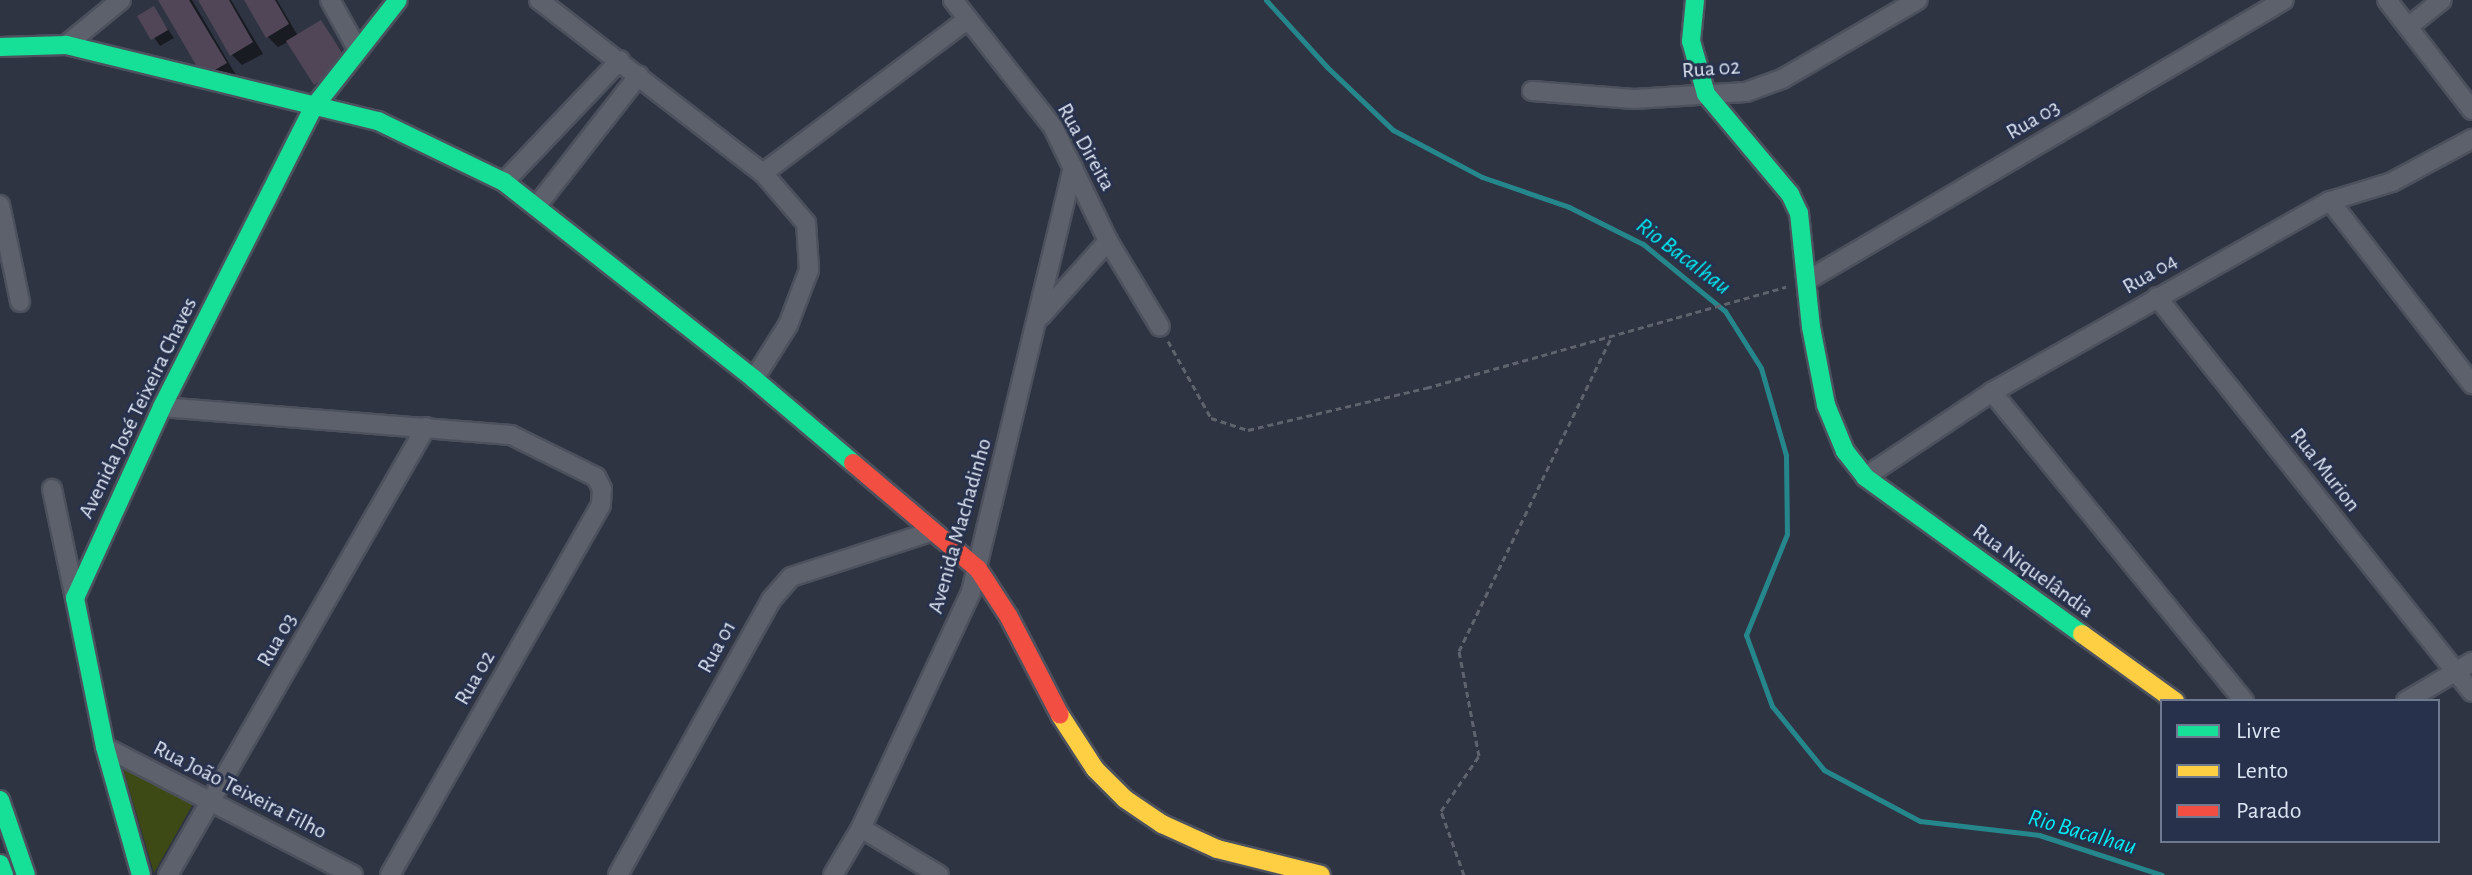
<!DOCTYPE html>
<html>
<head>
<meta charset="utf-8">
<style>
	body { margin:0 }
	#map { position:relative; width:2472px; height:875px; overflow:hidden; background:#2f3443; font-family:"Alegreya Sans",sans-serif }
	div>[style] { position:absolute }
	[style*='--x'] { left:calc(var(--x)*1px); top:calc(var(--y)*1px); width:calc(var(--w)*1px); rotate:calc(var(--a)*1deg) }
	.green>* { inset:0; background:#3d4a16 }
	.shadow>* { inset:0; background:#0007 }
	.stream>* { height:5px; margin:-2.5px; padding:0 2.5px; transform-origin:2.5px; border-radius:2.5px; background:#25878c }
	.building>* { inset:0; background:#504657 }
	.path>* { height:3px; margin-top:-1.5px; transform-origin:0; background:repeating-linear-gradient(90deg,#5e636d 0 6px,transparent 0 10px) }
	.roads { filter:drop-shadow(2px 0 #4c515d) drop-shadow(-2px 0 #4c515d) drop-shadow(0 2px #4c515d) drop-shadow(0 -2px #4c515d) }
	.street>* { height:18px; margin:-9px; padding:0 9px; transform-origin:9px; border-radius:9px; background:#5d616c }
	.fast>* { height:18px; margin:-9px; padding:0 9px; transform-origin:9px; border-radius:9px; background:#16e098 }
	.slow>* { height:18px; margin:-9px; padding:0 9px; transform-origin:9px; border-radius:9px; background:#ffcf43 }
	.jam>* { height:18px; margin:-9px; padding:0 9px; transform-origin:9px; border-radius:9px; background:#f24e42 }
	span { translate:-50% -50%; white-space:nowrap; text-align:center; line-height:1.15; -webkit-text-stroke:6px #27314b; paint-order:stroke }
	.street-label { font-size:22px; color:#dce4f4 }
	.water-label { font-size:24px; color:#01ecf3; font-style:italic }
	.legend { position:absolute; left:2160px; top:699px; width:280px; height:144px; box-sizing:border-box; background:#27314b; border:2px solid #6f798f; margin:0; padding:10px 14px; list-style:none; font-size:24px; color:#dce4f4 }
	.legend li { display:flex; align-items:center; gap:16px; height:40px }
	.legend b { width:40px; border:2px solid #6f798f }
</style>
</head>
<body>
<div id="map">
	<div class="green">
		<div style="clip-path:polygon(122px 765px,194px 802px,154px 873px)"></div>
	</div>
	<div class="shadow">
		<div style="clip-path:polygon(160px 0,192px 0,236px 75px,215px 87px)"></div>
		<div style="clip-path:polygon(200px 0,231px 0,263px 54px,242px 65px,232px 55px)"></div>
		<div style="clip-path:polygon(246px 0,277px 0,298px 36px,320px 22px,353px 66px,288px 42px,278px 47px,268px 37px)"></div>
		<div style="clip-path:polygon(154px 9px,174px 38px,160px 46px,140px 17px)"></div>
	</div>
	<div class="stream">
		<div style="--x:1266;--y:0;--w:91;--a:47.7"></div>
		<div style="--x:1327;--y:67;--w:91;--a:43.7"></div>
		<div style="--x:1393;--y:130;--w:101;--a:27.8"></div>
		<div style="--x:1482;--y:177;--w:92;--a:19"></div>
		<div style="--x:1569;--y:207;--w:83;--a:26.6"></div>
		<div style="--x:1643;--y:244;--w:106;--a:39.3"></div>
		<div style="--x:1725;--y:311;--w:67;--a:57.7"></div>
		<div style="--x:1761;--y:368;--w:91;--a:74"></div>
		<div style="--x:1786;--y:455;--w:79;--a:89.3"></div>
		<div style="--x:1787;--y:534;--w:109;--a:112.1"></div>
		<div style="--x:1746;--y:635;--w:76;--a:69.9"></div>
		<div style="--x:1772;--y:706;--w:82;--a:50.9"></div>
		<div style="--x:1824;--y:770;--w:109;--a:28"></div>
		<div style="--x:1920;--y:821;--w:120;--a:6.7"></div>
		<div style="--x:2039;--y:835;--w:129;--a:18"></div>
	</div>
	<div class="building">
		<div style="clip-path:polygon(158px 0,189px 0,227px 63px,203px 77px)"></div>
		<div style="clip-path:polygon(198px 0,229px 0,253px 42px,230px 56px)"></div>
		<div style="clip-path:polygon(244px 0,275px 0,289px 24px,266px 38px)"></div>
		<div style="clip-path:polygon(154px 6px,168px 30px,151px 40px,137px 16px)"></div>
		<div style="clip-path:polygon(321px 20px,343px 54px,341px 67px,314px 85px,286px 41px)"></div>
	</div>
	<div class="path">
		<div style="--x:1168;--y:341;--w:88;--a:60.8"></div>
		<div style="--x:1211;--y:418;--w:39;--a:18"></div>
		<div style="--x:1248;--y:430;--w:183;--a:-13.3"></div>
		<div style="--x:1426;--y:388;--w:374;--a:-15.7"></div>
		<div style="--x:1464;--y:875;--w:68;--a:-109.8"></div>
		<div style="--x:1441;--y:811;--w:67;--a:-55.4"></div>
		<div style="--x:1479;--y:756;--w:107;--a:-100.8"></div>
		<div style="--x:1459;--y:651;--w:348;--a:-64.1"></div>
	</div>
	<div class="roads">
		<div class="street">
			<div style="--x:330;--y:0;--w:57;--a:60.8"></div>
			<div style="--x:539;--y:0;--w:283;--a:37.7"></div>
			<div style="--x:763;--y:173;--w:66;--a:49.3"></div>
			<div style="--x:806;--y:223;--w:47;--a:86.3"></div>
			<div style="--x:809;--y:270;--w:59;--a:110.9"></div>
			<div style="--x:788;--y:325;--w:64;--a:122.2"></div>
			<div style="--x:953;--y:0;--w:162;--a:51.8"></div>
			<div style="--x:1053;--y:127;--w:127;--a:64.2"></div>
			<div style="--x:1108;--y:241;--w:100;--a:58.8"></div>
			<div style="--x:2387;--y:0;--w:139;--a:52.3"></div>
			<div style="--x:2408;--y:27;--w:43;--a:-38.5"></div>
			<div style="--x:66;--y:45;--w:71;--a:-39.3"></div>
			<div style="--x:1532;--y:91;--w:102;--a:4.5"></div>
			<div style="--x:1634;--y:99;--w:112;--a:-3.6"></div>
			<div style="--x:1746;--y:92;--w:38;--a:-20"></div>
			<div style="--x:1782;--y:79;--w:157;--a:-30.2"></div>
			<div style="--x:763;--y:173;--w:256;--a:-36.9"></div>
			<div style="--x:504;--y:182;--w:168;--a:-46.4"></div>
			<div style="--x:2330;--y:201;--w:232;--a:52.2"></div>
			<div style="--x:0;--y:205;--w:99;--a:78.3"></div>
			<div style="--x:536;--y:207;--w:167;--a:-52"></div>
			<div style="--x:1806;--y:281;--w:554;--a:-30.45"></div>
			<div style="--x:2157;--y:297;--w:505;--a:51.43"></div>
			<div style="--x:1041;--y:316;--w:101;--a:-48.2"></div>
			<div style="--x:1992;--y:392;--w:399;--a:50.8"></div>
			<div style="--x:162;--y:407;--w:350;--a:4.6"></div>
			<div style="--x:511;--y:435;--w:95;--a:26.3"></div>
			<div style="--x:596;--y:477;--w:13;--a:63"></div>
			<div style="--x:602;--y:489;--w:16;--a:94"></div>
			<div style="--x:601;--y:505;--w:426;--a:119.7"></div>
			<div style="--x:1865;--y:477;--w:153;--a:-33.8"></div>
			<div style="--x:1992;--y:392;--w:388;--a:-29.5"></div>
			<div style="--x:2330;--y:201;--w:65;--a:-17"></div>
			<div style="--x:2392;--y:182;--w:91;--a:-28.3"></div>
			<div style="--x:52;--y:489;--w:111;--a:78.1"></div>
			<div style="--x:2406;--y:701;--w:77;--a:-30.6"></div>
			<div style="--x:105;--y:747;--w:279;--a:27.3"></div>
			<div style="--x:861;--y:828;--w:91;--a:31.1"></div>
			<div style="--x:168;--y:875;--w:517;--a:-60.06"></div>
			<div style="--x:618;--y:875;--w:315;--a:-60.9"></div>
			<div style="--x:771;--y:600;--w:30;--a:-49"></div>
			<div style="--x:791;--y:577;--w:149;--a:-17.9"></div>
			<div style="--x:833;--y:875;--w:55;--a:-59.2"></div>
			<div style="--x:861;--y:828;--w:260;--a:-65"></div>
			<div style="--x:971;--y:592;--w:437;--a:-76.5"></div>
		</div>
		<div class="fast">
			<div style="--x:1695;--y:0;--w:41;--a:95.6"></div>
			<div style="--x:1691;--y:41;--w:55;--a:74.2"></div>
			<div style="--x:1706;--y:94;--w:131;--a:50"></div>
			<div style="--x:1790;--y:194;--w:21;--a:65"></div>
			<div style="--x:1799;--y:213;--w:115;--a:84"></div>
			<div style="--x:1811;--y:327;--w:79;--a:79.1"></div>
			<div style="--x:1826;--y:405;--w:50;--a:67.6"></div>
			<div style="--x:1845;--y:451;--w:33;--a:52"></div>
			<div style="--x:1865;--y:477;--w:268;--a:35.9"></div>
			<div style="--x:0;--y:47;--w:66;--a:-1.7"></div>
			<div style="--x:66;--y:45;--w:321;--a:13.7"></div>
			<div style="--x:378;--y:121;--w:140;--a:25.8"></div>
			<div style="--x:504;--y:182;--w:318;--a:38.2"></div>
			<div style="--x:754;--y:379;--w:130;--a:40.3"></div>
			<div style="--x:0;--y:800;--w:79;--a:70.9"></div>
			<div style="--x:0;--y:864;--w:12;--a:70"></div>
			<div style="--x:141;--y:875;--w:133;--a:-105.7"></div>
			<div style="--x:105;--y:747;--w:152;--a:-101.4"></div>
			<div style="--x:75;--y:598;--w:210;--a:-65.5"></div>
			<div style="--x:162;--y:407;--w:335;--a:-63.2"></div>
			<div style="--x:313;--y:108;--w:137;--a:-51.8"></div>
		</div>
		<div class="slow">
			<div style="--x:2082;--y:634;--w:115;--a:35.8"></div>
			<div style="--x:1060;--y:715;--w:64;--a:57.1"></div>
			<div style="--x:1095;--y:769;--w:42;--a:45"></div>
			<div style="--x:1125;--y:799;--w:45;--a:34"></div>
			<div style="--x:1162;--y:824;--w:60;--a:24.4"></div>
			<div style="--x:1217;--y:849;--w:107;--a:14"></div>
		</div>
		<div class="jam">
			<div style="--x:853;--y:463;--w:164;--a:40.3"></div>
			<div style="--x:978;--y:569;--w:57;--a:57.1"></div>
			<div style="--x:1009;--y:617;--w:110;--a:62.5"></div>
		</div>
	</div>
	<div class="street-label">
		<span style="left:1711px;top:69px;rotate:-4deg">Rua 02</span>
		<span style="left:2033px;top:120px;rotate:-30deg">Rua 03</span>
		<span style="left:1086px;top:147px;rotate:61deg">Rua Direita</span>
		<span style="left:2150px;top:274px;rotate:-30deg">Rua 04</span>
		<span style="left:138px;top:408px;rotate:-64deg">Avenida José Teixeira Chaves</span>
		<span style="left:2325px;top:470px;rotate:52deg">Rua Murion</span>
		<span style="left:960px;top:526px;rotate:-74deg">Avenida Machadinho</span>
		<span style="left:2033px;top:571px;rotate:36deg">Rua Niquelândia</span>
		<span style="left:277px;top:640px;rotate:-60deg">Rua 03</span>
		<span style="left:717px;top:647px;rotate:-61deg">Rua 01</span>
		<span style="left:475px;top:678px;rotate:-60deg">Rua 02</span>
		<span style="left:240px;top:790px;rotate:27deg">Rua João Teixeira Filho</span>
	</div>
	<div class="water-label">
		<span style="left:1683px;top:257px;rotate:37deg">Rio Bacalhau</span>
		<span style="left:2082px;top:833px;rotate:16deg">Rio Bacalhau</span>
	</div>
	<ul class="legend">
	<li><b style="height:10px;background:#16e098"></b>Livre</li>
	<li><b style="height:10px;background:#ffcf43"></b>Lento</li>
	<li><b style="height:10px;background:#f24e42"></b>Parado</li>
	</ul>
</div>
</body>
</html>
